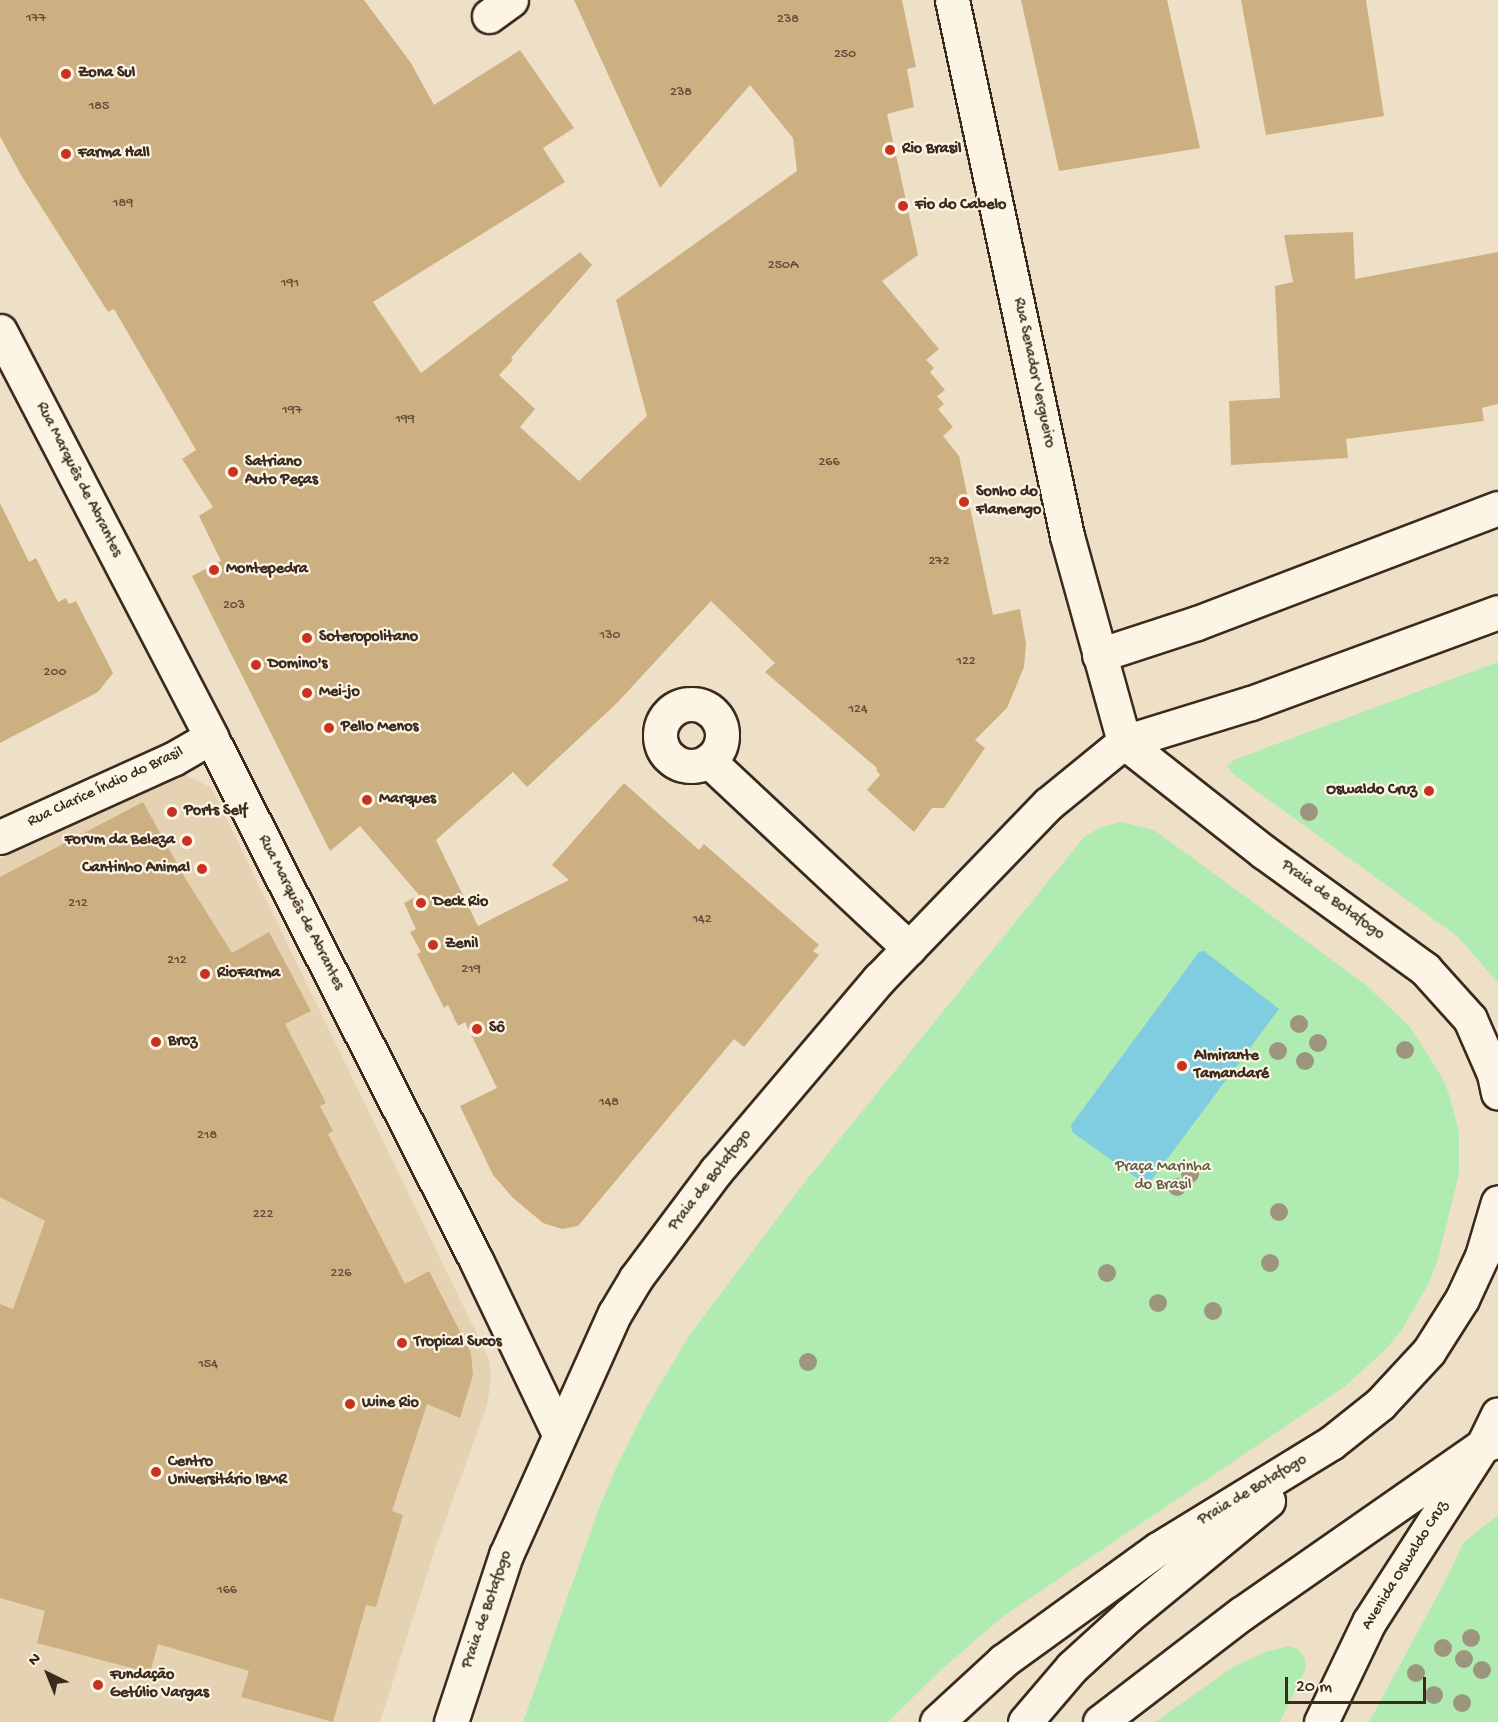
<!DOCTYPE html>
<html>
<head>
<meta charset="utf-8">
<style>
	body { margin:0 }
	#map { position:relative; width:1498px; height:1722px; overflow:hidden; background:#eee0c7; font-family:"Gochi Hand",sans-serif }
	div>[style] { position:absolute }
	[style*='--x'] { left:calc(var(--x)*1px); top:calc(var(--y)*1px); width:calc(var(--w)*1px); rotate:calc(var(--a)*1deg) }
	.built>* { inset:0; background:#e4d2b2 }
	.green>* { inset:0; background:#b0ecb2 }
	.water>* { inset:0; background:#80cce0 }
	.building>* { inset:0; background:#cdb082 }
	.roads { filter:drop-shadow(2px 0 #3b2a1e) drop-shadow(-2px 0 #3b2a1e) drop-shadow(0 2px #3b2a1e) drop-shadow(0 -2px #3b2a1e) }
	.minor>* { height:33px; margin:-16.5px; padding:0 16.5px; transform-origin:16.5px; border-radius:16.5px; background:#fcf5e5 }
	.minor>.ring { margin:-16.5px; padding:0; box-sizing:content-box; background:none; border:33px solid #fcf5e5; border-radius:50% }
	.major>* { height:33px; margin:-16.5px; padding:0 16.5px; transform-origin:16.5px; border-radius:16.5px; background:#fcf5e5 }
	.trees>* { width:18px; height:18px; margin:-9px; border-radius:50%; background:#9c967e }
	.dots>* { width:16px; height:16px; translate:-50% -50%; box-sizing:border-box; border:3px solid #fcf5e5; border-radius:50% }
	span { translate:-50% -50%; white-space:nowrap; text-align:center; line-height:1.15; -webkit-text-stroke:4.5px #fcf5e5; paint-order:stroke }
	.number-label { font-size:14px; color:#604c37 }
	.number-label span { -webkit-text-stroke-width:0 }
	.poi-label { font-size:16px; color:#3b2a1e; font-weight:700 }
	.left { translate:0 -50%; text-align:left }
	.right { translate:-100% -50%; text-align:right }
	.street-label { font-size:16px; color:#3b2a1e }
	.park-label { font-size:16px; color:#585a43 }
	.north { position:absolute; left:18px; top:1644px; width:60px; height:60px; -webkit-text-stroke:4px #fcf5e5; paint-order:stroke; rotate:317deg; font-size:16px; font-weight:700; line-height:24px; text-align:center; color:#3b2a1e }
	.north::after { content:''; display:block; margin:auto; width:21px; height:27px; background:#3b2a1e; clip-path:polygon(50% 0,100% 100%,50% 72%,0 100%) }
	.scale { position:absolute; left:1285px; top:1677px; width:141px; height:27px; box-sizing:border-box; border:3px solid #3b2a1e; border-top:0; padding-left:8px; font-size:18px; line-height:21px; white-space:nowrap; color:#3b2a1e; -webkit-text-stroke:4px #fcf5e5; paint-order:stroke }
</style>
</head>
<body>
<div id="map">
	<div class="built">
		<div style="clip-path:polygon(181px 773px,210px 787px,219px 803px,489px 1359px,491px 1382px,487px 1405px,433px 1555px,380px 1722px,0 1722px,0 859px,152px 778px)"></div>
	</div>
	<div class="green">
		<div style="clip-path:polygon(1498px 662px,1498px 983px,1458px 937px,1233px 774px,1227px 766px,1234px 760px,1268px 747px)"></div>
		<div style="clip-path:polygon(1122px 822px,1154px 830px,1365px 984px,1410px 1027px,1442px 1077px,1450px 1097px,1459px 1132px,1459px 1174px,1438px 1259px,1429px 1283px,1403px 1328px,1386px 1349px,1344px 1387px,1005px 1615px,942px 1669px,888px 1722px,523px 1722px,598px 1511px,616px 1468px,647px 1406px,689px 1336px,801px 1187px,1084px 837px,1101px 827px)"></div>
		<div style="clip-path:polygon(1498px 1515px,1498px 1722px,1369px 1722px,1447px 1578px,1463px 1543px)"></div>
		<div style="clip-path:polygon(1289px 1646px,1298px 1649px,1305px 1658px,1306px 1668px,1280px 1722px,1155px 1722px,1233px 1667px,1265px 1652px)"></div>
	</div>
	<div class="water">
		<div style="clip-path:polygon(1204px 951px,1279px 1009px,1150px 1182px,1145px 1184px,1072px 1132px,1071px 1125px,1199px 952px)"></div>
	</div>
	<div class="building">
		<div style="clip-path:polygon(0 0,364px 0,411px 63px,434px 105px,520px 50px,574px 128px,543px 148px,565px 182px,373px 302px,421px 373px,580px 252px,592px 265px,511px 358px,513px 360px,499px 375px,535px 409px,520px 427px,579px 481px,647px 416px,616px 300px,797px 171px,793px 138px,750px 85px,660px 188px,574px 0,902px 0,916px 67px,907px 69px,914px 107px,887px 114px,918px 255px,882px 281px,939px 349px,926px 360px,934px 368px,930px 372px,945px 390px,937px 396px,944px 404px,938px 409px,953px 427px,943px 436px,959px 456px,993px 615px,1020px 609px,1026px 644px,1024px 667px,1007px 708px,975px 740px,985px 748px,944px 808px,932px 808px,914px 832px,867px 790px,880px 775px,876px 770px,877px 768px,765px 672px,775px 663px,711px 601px,618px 702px,527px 787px,513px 772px,436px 840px,478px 926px,569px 880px,552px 865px,624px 783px,699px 850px,704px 844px,819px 945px,813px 951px,819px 955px,744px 1047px,734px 1039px,578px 1226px,562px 1229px,543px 1223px,513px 1198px,493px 1175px,460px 1106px,497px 1088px,465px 1022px,458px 1026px,448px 1005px,444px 1008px,417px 954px,421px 952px,410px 932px,416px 929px,404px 903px,419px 895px,360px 826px,330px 851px,192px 576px,221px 561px,199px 516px,213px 507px,182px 459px,196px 450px,114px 309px,108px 312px,21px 175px,0 136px)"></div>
		<div style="clip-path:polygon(1021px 0,1167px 0,1200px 148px,1059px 171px)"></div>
		<div style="clip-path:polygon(1241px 0,1366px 0,1384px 116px,1266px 135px)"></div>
		<div style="clip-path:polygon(1353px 232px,1355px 279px,1498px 252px,1498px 404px,1482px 408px,1484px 421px,1346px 439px,1348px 458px,1231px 465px,1229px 401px,1280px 398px,1275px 286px,1293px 282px,1284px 235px)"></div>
		<div style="clip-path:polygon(0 503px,29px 562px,36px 558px,58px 602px,66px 598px,69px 604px,76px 601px,113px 673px,98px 692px,0 743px)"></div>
		<div style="clip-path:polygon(143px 802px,185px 878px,232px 953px,269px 932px,311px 1011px,285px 1024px,326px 1103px,320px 1106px,333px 1131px,328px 1134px,405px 1284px,429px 1271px,471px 1353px,473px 1375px,460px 1418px,427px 1404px,392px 1511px,403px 1515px,376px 1607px,366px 1605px,333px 1722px,241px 1697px,249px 1671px,158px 1644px,150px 1673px,37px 1643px,45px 1611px,0 1598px,0 1304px,13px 1309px,45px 1221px,0 1197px,0 877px)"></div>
	</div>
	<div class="roads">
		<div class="minor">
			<div style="--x:952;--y:0;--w:548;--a:77.89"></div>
			<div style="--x:1067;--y:536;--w:214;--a:74.5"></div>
			<div style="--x:489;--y:16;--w:27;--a:-36"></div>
			<div style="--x:0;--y:331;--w:458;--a:62.5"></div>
			<div style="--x:211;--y:737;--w:589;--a:63.13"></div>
			<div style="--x:477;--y:1262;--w:191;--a:64.5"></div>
			<div style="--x:1099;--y:655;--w:103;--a:-18.1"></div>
			<div style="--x:1197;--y:623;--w:322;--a:-20.9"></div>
			<div class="ring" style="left:660px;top:704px;width:29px;height:29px"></div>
			<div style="--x:709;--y:761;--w:274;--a:43.1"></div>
			<div style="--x:0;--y:837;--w:190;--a:-24.3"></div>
			<div style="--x:173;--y:759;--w:44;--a:-30.1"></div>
		</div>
		<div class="major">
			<div style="--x:1124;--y:742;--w:178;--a:38.2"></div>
			<div style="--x:1264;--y:852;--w:199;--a:36"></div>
			<div style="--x:1425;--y:969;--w:67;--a:48"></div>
			<div style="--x:1470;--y:1019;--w:60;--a:66.4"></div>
			<div style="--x:1494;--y:1074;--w:19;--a:78"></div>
			<div style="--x:451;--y:1722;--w:176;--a:-71.8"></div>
			<div style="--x:506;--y:1555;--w:265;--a:-65.8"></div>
			<div style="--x:615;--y:1313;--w:41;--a:-59"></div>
			<div style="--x:636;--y:1278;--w:134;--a:-53.2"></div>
			<div style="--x:716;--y:1171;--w:252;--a:-49.7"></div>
			<div style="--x:879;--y:979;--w:243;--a:-46"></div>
			<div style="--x:1048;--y:804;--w:98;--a:-39.2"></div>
			<div style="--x:1124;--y:742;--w:133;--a:-17.1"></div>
			<div style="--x:1251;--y:703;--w:263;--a:-20.2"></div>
			<div style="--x:937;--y:1722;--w:90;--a:-42.7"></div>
			<div style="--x:1003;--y:1661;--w:191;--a:-35.9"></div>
			<div style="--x:1158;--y:1549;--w:203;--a:-31.5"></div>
			<div style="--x:1331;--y:1443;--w:63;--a:-38.5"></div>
			<div style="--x:1380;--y:1404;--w:72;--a:-47.2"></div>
			<div style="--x:1429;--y:1351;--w:62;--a:-57.6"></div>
			<div style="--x:1462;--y:1299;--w:47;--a:-65.1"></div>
			<div style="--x:1482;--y:1256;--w:56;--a:-73.5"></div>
			<div style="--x:1025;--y:1722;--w:72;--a:-49.5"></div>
			<div style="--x:1072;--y:1667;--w:77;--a:-42.4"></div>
			<div style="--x:1129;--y:1615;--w:180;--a:-39.4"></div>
			<div style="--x:1100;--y:1722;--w:178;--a:-37.5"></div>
			<div style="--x:1241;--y:1614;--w:295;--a:-34.9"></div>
			<div style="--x:1483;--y:1445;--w:16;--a:-15"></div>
			<div style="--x:1321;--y:1722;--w:111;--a:-64.4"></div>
			<div style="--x:1369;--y:1622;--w:211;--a:-57.2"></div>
			<div style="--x:1483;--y:1445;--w:34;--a:-64"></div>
		</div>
	</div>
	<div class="trees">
		<div style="left:1309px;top:812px"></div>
		<div style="left:1299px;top:1024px"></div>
		<div style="left:1318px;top:1043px"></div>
		<div style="left:1405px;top:1050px"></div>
		<div style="left:1278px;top:1051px"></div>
		<div style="left:1305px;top:1061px"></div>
		<div style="left:1190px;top:1174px"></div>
		<div style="left:1177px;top:1187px"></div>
		<div style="left:1279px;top:1212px"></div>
		<div style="left:1270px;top:1263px"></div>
		<div style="left:1107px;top:1273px"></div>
		<div style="left:1158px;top:1303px"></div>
		<div style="left:1213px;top:1311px"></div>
		<div style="left:808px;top:1362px"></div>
		<div style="left:1471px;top:1638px"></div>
		<div style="left:1443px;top:1648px"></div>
		<div style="left:1464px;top:1659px"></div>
		<div style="left:1482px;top:1670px"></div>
		<div style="left:1416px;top:1673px"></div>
		<div style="left:1434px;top:1695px"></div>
		<div style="left:1462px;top:1703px"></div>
	</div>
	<div class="dots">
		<div style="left:66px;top:74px;background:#c8321e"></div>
		<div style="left:890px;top:150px;background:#c8321e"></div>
		<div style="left:66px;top:154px;background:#c8321e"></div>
		<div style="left:903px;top:206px;background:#c8321e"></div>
		<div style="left:233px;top:472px;background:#c8321e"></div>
		<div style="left:964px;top:502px;background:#c8321e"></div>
		<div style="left:214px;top:570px;background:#c8321e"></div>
		<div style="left:307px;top:638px;background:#c8321e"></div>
		<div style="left:256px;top:665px;background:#c8321e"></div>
		<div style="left:307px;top:693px;background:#c8321e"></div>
		<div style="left:329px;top:728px;background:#c8321e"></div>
		<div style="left:1429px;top:791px;background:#c8321e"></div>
		<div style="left:367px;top:800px;background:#c8321e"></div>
		<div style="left:172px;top:812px;background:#c8321e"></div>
		<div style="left:187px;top:841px;background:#c8321e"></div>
		<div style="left:202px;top:869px;background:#c8321e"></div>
		<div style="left:421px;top:903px;background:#c8321e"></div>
		<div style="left:433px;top:945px;background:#c8321e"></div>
		<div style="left:205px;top:974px;background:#c8321e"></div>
		<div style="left:477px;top:1029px;background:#c8321e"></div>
		<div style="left:156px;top:1042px;background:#c8321e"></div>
		<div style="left:1182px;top:1066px;background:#c8321e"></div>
		<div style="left:402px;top:1343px;background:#c8321e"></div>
		<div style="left:350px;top:1404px;background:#c8321e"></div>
		<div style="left:156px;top:1472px;background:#c8321e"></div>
		<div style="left:98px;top:1685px;background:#c8321e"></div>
	</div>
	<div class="number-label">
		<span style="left:36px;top:19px">177</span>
		<span style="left:788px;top:20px">238</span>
		<span style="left:845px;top:55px">250</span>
		<span style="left:681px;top:93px">238</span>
		<span style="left:99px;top:107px">185</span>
		<span style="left:123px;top:204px">189</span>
		<span style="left:783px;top:266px">250A</span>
		<span style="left:290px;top:284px">191</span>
		<span style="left:292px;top:411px">197</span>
		<span style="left:405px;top:420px">199</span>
		<span style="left:829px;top:463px">266</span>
		<span style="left:939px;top:562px">272</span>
		<span style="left:234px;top:606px">203</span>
		<span style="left:610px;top:636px">130</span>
		<span style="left:966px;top:662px">122</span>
		<span style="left:55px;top:673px">200</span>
		<span style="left:858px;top:710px">124</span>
		<span style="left:78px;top:904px">212</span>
		<span style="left:702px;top:920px">142</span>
		<span style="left:177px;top:961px">212</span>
		<span style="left:471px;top:970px">219</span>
		<span style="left:609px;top:1103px">148</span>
		<span style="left:207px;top:1136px">218</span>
		<span style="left:263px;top:1215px">222</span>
		<span style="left:341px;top:1274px">226</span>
		<span style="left:208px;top:1365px">154</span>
		<span style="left:227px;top:1591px">166</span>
	</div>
	<div class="poi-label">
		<span class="left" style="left:78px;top:74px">Zona Sul</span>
		<span class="left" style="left:902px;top:150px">Rio Brasil</span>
		<span class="left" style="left:78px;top:154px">Farma Hall</span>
		<span class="left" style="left:915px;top:206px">Fio do Cabelo</span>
		<span class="left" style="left:245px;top:472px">Satriano<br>Auto Peças</span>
		<span class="left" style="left:976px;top:502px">Sonho do<br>Flamengo</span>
		<span class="left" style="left:226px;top:570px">Montepedra</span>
		<span class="left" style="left:319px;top:638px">Soteropolitano</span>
		<span class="left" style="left:268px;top:665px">Domino's</span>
		<span class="left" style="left:319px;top:693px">Mei-jo</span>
		<span class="left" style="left:341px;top:728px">Pello Menos</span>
		<span class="right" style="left:1417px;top:791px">Oswaldo Cruz</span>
		<span class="left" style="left:379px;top:800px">Marques</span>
		<span class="left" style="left:184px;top:812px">Ports Self</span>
		<span class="right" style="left:175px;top:841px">Forvm da Beleza</span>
		<span class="right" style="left:190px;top:869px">Cantinho Animal</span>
		<span class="left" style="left:433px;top:903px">Deck Rio</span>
		<span class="left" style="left:445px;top:945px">Zenil</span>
		<span class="left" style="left:217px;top:974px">RioFarma</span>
		<span class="left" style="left:489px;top:1029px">Sô</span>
		<span class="left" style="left:168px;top:1042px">Broz</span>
		<span class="left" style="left:1194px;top:1066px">Almirante<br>Tamandaré</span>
		<span class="left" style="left:414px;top:1343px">Tropical Sucos</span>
		<span class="left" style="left:362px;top:1404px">Wine Rio</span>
		<span class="left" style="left:168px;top:1472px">Centro<br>Universitário IBMR</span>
		<span class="left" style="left:110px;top:1685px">Fundação<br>Getúlio Vargas</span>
	</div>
	<div class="street-label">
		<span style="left:1033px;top:373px;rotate:78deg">Rua Senador Vergueiro</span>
		<span style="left:78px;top:480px;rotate:63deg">Rua Marquês de Abrantes</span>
		<span style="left:106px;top:788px;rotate:-25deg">Rua Clarice Índio do Brasil</span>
		<span style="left:1332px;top:901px;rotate:36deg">Praia de Botafogo</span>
		<span style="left:300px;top:913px;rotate:63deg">Rua Marquês de Abrantes</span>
		<span style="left:711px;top:1181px;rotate:-52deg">Praia de Botafogo</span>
		<span style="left:1253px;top:1491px;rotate:-31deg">Praia de Botafogo</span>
		<span style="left:1406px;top:1566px;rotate:-58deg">Avenida Oswaldo Cruz</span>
		<span style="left:488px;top:1610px;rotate:-71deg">Praia de Botafogo</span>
	</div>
	<div class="park-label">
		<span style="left:1163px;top:1177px">Praça Marinha<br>do Brasil</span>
	</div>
	<div class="north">N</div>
	<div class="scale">20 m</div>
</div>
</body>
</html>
